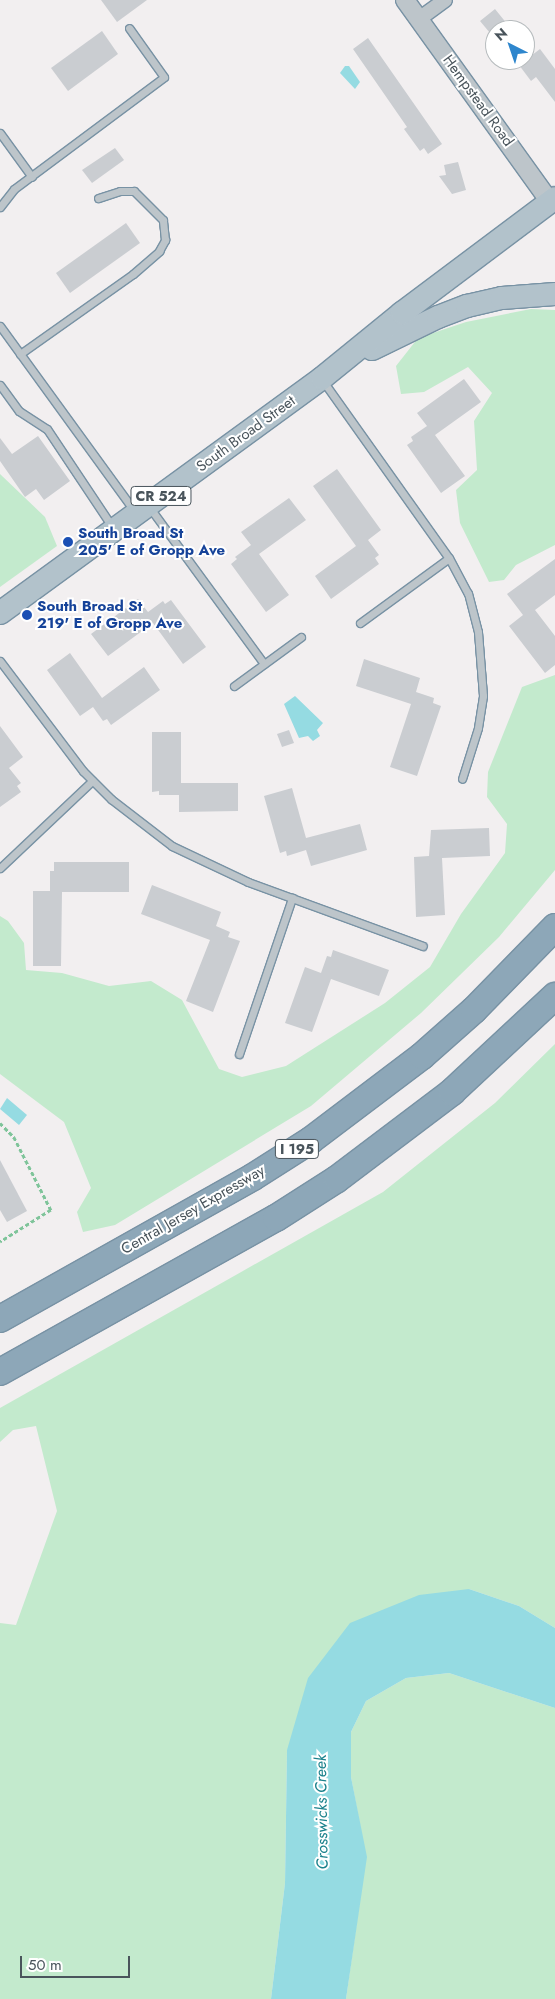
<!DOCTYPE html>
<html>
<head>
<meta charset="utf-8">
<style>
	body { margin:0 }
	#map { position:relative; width:555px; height:1999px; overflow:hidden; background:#f2eff0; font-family:Jost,sans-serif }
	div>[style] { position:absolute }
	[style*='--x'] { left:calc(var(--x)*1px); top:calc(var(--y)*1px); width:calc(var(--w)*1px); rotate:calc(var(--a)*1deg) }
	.green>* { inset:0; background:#c3eacd }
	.water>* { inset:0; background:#95dbe2 }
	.building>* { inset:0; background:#cacdd1 }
	.path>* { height:2.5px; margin-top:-1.25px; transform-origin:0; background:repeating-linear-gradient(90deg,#7fc49a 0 4px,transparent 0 6.5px) }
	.roads { filter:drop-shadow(1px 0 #7892a4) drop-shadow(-1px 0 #7892a4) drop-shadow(0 1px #7892a4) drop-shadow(0 -1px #7892a4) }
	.service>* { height:7px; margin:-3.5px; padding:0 3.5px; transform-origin:3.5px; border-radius:3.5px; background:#bdc5ca }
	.minor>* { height:14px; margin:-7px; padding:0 7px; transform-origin:7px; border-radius:7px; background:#bdc5ca }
	.tertiary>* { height:18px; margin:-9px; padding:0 9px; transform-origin:9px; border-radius:9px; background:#bdc5ca }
	.primary>* { height:22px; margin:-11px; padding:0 11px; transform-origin:11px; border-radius:11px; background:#b2c2cb }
	.motorway>* { height:26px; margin:-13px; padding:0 13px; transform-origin:13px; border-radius:13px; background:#8da7b8 }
	.dots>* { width:14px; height:14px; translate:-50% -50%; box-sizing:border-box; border:2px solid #fff; border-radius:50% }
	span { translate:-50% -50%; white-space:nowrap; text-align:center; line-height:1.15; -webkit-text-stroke:4px #fff; paint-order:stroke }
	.shield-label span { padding:1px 4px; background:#fff; border:1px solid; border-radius:4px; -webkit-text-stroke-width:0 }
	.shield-label { font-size:14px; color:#49545b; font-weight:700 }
	.street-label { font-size:15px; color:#49545b }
	.transit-label { font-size:15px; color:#164399; font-weight:700 }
	.left { translate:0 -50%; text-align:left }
	.water-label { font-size:16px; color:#1c828c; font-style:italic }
	.north { position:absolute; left:485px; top:20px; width:50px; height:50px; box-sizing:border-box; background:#fff; border:1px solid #b6bbbd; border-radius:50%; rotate:319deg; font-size:14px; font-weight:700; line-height:20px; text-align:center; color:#49545b }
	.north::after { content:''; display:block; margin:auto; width:18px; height:22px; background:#2e86cd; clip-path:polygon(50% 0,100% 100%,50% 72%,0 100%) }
	.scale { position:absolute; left:20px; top:1956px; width:110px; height:22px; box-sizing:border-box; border:2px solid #49545b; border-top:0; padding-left:6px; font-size:15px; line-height:18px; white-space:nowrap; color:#49545b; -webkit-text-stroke:4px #fff; paint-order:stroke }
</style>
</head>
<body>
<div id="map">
	<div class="green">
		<div style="clip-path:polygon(531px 309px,555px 310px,555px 545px,516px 565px,504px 580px,489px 582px,460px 523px,456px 490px,477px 470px,474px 421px,492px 393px,468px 367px,424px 392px,401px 394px,396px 366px,418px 338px,466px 322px)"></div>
		<div style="clip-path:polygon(0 474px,45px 517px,57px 546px,0 587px)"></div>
		<div style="clip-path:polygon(555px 675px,555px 870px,499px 937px,421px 1013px,311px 1106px,115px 1225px,83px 1232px,77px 1212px,91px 1188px,64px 1122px,0 1074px,0 916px,8px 921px,24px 943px,26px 970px,62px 973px,109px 986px,151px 981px,182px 1000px,219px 1069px,242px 1077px,286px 1066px,385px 1003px,430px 967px,461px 914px,505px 853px,507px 824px,487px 797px,488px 772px,522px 687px)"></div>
		<div style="clip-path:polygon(555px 1044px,555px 1628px,519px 1606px,469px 1589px,287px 1750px,285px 1883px,271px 1999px,0 1999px,0 1623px,16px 1625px,57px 1511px,36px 1426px,13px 1430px,0 1442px,0 1408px,383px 1192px,495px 1103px)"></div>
		<div style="clip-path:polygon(449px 1673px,555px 1708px,555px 1999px,346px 1999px,366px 1857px,351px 1777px,351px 1732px,366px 1701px,406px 1678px)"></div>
	</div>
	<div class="water">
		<div style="clip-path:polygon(345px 66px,349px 66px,360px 82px,355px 89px,340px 73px)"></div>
		<div style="clip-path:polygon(295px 696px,323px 723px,317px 730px,320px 736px,313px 741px,308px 736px,299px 738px,284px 704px)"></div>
		<div style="clip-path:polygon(7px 1098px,27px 1115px,19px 1125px,0 1109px)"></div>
		<div style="clip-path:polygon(469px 1589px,519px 1606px,555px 1628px,555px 1708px,449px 1673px,406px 1678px,366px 1701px,351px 1732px,351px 1777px,367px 1857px,346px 1999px,271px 1999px,285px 1883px,287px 1750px,308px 1678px,350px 1623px,419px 1595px)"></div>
	</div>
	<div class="building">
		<div style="clip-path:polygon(101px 0,147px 0,117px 22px)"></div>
		<div style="clip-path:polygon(495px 9px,512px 30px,495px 30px,495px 39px,480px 21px)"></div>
		<div style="clip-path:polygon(102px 31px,118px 54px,68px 91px,51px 68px)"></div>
		<div style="clip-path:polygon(368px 38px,442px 144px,428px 154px,424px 148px,420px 151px,404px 129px,407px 127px,353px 49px)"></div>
		<div style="clip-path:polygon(540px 49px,555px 69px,555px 102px,536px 77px,531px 81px,519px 65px)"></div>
		<div style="clip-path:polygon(115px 148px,124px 160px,92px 183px,82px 170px)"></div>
		<div style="clip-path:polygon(458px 162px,466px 190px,452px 194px,439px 176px,446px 175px,444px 165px)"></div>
		<div style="clip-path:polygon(126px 223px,140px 243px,70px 293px,56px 273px)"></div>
		<div style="clip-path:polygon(464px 379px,481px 402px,435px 435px,465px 476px,441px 493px,407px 445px,413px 441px,411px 437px,427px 426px,417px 413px)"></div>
		<div style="clip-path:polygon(38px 436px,70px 481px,44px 500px,36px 489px,25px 497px,0 461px,0 438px,12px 454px)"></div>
		<div style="clip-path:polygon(337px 469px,381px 530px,368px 540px,379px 555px,375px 558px,379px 564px,331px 599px,315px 576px,356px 546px,313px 486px)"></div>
		<div style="clip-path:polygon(289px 498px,306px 520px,259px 554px,289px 595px,266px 612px,231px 564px,237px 559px,235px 557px,251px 545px,241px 532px)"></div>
		<div style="clip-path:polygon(555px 559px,555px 595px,535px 610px,555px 636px,555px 665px,545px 673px,509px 626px,523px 615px,507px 594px)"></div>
		<div style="clip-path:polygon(138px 599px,148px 612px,163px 601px,165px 604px,171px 600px,206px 647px,183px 664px,153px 623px,108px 656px,91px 634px)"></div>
		<div style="clip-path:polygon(70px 653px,102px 698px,144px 667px,160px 690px,111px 725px,107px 719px,103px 721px,93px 707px,80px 716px,47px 670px)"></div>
		<div style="clip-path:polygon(364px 659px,420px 678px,416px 692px,434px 698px,433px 703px,441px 706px,417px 776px,390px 767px,411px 704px,356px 686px)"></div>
		<div style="clip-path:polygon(0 726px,23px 757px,9px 768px,21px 783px,17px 786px,21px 792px,0 807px)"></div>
		<div style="clip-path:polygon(289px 730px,294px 743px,282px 747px,277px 734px)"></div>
		<div style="clip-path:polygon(152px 732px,181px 732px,181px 783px,238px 783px,238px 811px,179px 812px,179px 795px,159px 795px,159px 791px,152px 792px)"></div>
		<div style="clip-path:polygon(292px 788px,306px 838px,360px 824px,367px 850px,311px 866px,306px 850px,287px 856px,286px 851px,280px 853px,264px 796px)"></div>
		<div style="clip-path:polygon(489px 828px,490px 856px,442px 858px,445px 915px,416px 917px,414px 857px,429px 856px,431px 830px)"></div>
		<div style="clip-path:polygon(54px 862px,129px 862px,129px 892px,62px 892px,61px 966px,33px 966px,33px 891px,50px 891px,50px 871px,54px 871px)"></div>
		<div style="clip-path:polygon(152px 885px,221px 912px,216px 926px,230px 932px,228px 937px,240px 941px,213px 1012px,186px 1001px,210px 940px,141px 914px)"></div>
		<div style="clip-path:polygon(333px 950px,389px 970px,379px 996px,331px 979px,312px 1032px,285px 1023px,305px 967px,321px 973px,327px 956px,331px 957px)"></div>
		<div style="clip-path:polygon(0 1160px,27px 1211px,7px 1222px,0 1210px)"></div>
	</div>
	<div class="path">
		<div style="--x:0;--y:1123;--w:20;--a:45"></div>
		<div style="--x:14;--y:1137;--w:82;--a:63.1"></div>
		<div style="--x:51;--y:1210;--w:60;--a:147.9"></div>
	</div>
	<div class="roads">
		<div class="service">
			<div style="--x:0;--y:133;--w:54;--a:54"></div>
			<div style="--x:0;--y:207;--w:23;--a:-52"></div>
			<div style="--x:14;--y:189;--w:187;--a:-36.7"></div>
			<div style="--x:164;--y:77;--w:60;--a:-125.5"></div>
			<div style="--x:0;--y:326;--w:230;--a:54"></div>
			<div style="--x:20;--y:354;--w:138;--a:-35.3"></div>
			<div style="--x:133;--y:274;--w:35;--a:-41"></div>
			<div style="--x:159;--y:251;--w:13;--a:-61"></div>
			<div style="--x:165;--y:240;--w:20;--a:-96"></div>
			<div style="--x:163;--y:220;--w:41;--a:-135"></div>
			<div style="--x:134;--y:191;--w:14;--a:180"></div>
			<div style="--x:120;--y:191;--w:23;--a:162"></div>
			<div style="--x:323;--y:381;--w:217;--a:54.6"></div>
			<div style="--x:449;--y:558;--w:40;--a:62"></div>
			<div style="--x:468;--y:593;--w:40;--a:75.6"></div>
			<div style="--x:478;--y:632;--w:64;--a:85.5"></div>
			<div style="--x:483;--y:696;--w:32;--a:99"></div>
			<div style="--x:478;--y:728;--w:53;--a:107.4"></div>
			<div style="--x:0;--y:385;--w:32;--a:54"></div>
			<div style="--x:19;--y:411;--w:33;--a:33"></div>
			<div style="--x:47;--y:429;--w:119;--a:56.3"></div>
			<div style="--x:150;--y:508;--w:193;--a:53.8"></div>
			<div style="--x:360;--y:623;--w:110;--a:-36.1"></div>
			<div style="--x:0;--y:661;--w:138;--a:53"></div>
			<div style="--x:83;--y:771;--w:40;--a:45"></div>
			<div style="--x:111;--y:799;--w:77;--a:37.6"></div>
			<div style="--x:172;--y:846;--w:84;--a:25.3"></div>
			<div style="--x:248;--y:882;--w:186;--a:20.1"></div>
			<div style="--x:234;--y:686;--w:83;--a:-36.2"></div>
			<div style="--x:0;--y:868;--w:127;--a:-43.4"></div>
			<div style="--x:239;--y:1054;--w:165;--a:-71.2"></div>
		</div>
		<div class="minor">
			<div style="--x:419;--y:19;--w:32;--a:-36"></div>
		</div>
		<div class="tertiary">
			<div style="--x:405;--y:0;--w:249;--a:54.3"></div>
		</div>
		<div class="primary">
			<div style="--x:372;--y:349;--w:73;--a:-25.9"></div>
			<div style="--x:438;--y:317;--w:31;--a:-21"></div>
			<div style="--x:467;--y:306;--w:36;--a:-13"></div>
			<div style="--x:502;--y:298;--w:53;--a:-4.3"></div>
			<div style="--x:0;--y:613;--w:399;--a:-36.1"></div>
			<div style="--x:322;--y:378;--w:103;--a:-39.1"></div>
			<div style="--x:402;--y:313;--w:191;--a:-36.9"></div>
		</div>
		<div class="motorway">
			<div style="--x:0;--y:1319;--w:290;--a:-29.3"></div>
			<div style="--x:253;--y:1177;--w:69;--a:-32.5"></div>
			<div style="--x:311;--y:1140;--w:139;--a:-37.1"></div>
			<div style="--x:422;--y:1056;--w:69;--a:-41.5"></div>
			<div style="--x:474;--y:1010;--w:116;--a:-45.7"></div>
			<div style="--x:0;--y:1372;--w:316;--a:-29.2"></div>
			<div style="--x:276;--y:1218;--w:72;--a:-32.6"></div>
			<div style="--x:337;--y:1179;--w:144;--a:-37.1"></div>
			<div style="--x:452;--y:1092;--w:141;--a:-43"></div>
		</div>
	</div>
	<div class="dots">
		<div style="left:68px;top:542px;background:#1a4fb4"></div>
		<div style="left:27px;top:615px;background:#1a4fb4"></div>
	</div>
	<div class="shield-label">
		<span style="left:161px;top:496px">CR 524</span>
		<span style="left:297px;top:1149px">I 195</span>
	</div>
	<div class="street-label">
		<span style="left:478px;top:101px;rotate:54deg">Hempstead Road</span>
		<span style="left:246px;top:434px;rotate:-36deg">South Broad Street</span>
		<span style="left:193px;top:1210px;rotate:-30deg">Central Jersey Expressway</span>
	</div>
	<div class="transit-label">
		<span class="left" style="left:78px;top:542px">South Broad St<br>205' E of Gropp Ave</span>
		<span class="left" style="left:37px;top:615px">South Broad St<br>219' E of Gropp Ave</span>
	</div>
	<div class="water-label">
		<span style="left:322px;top:1812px;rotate:-91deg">Crosswicks Creek</span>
	</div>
	<div class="north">N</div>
	<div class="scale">50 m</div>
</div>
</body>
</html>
